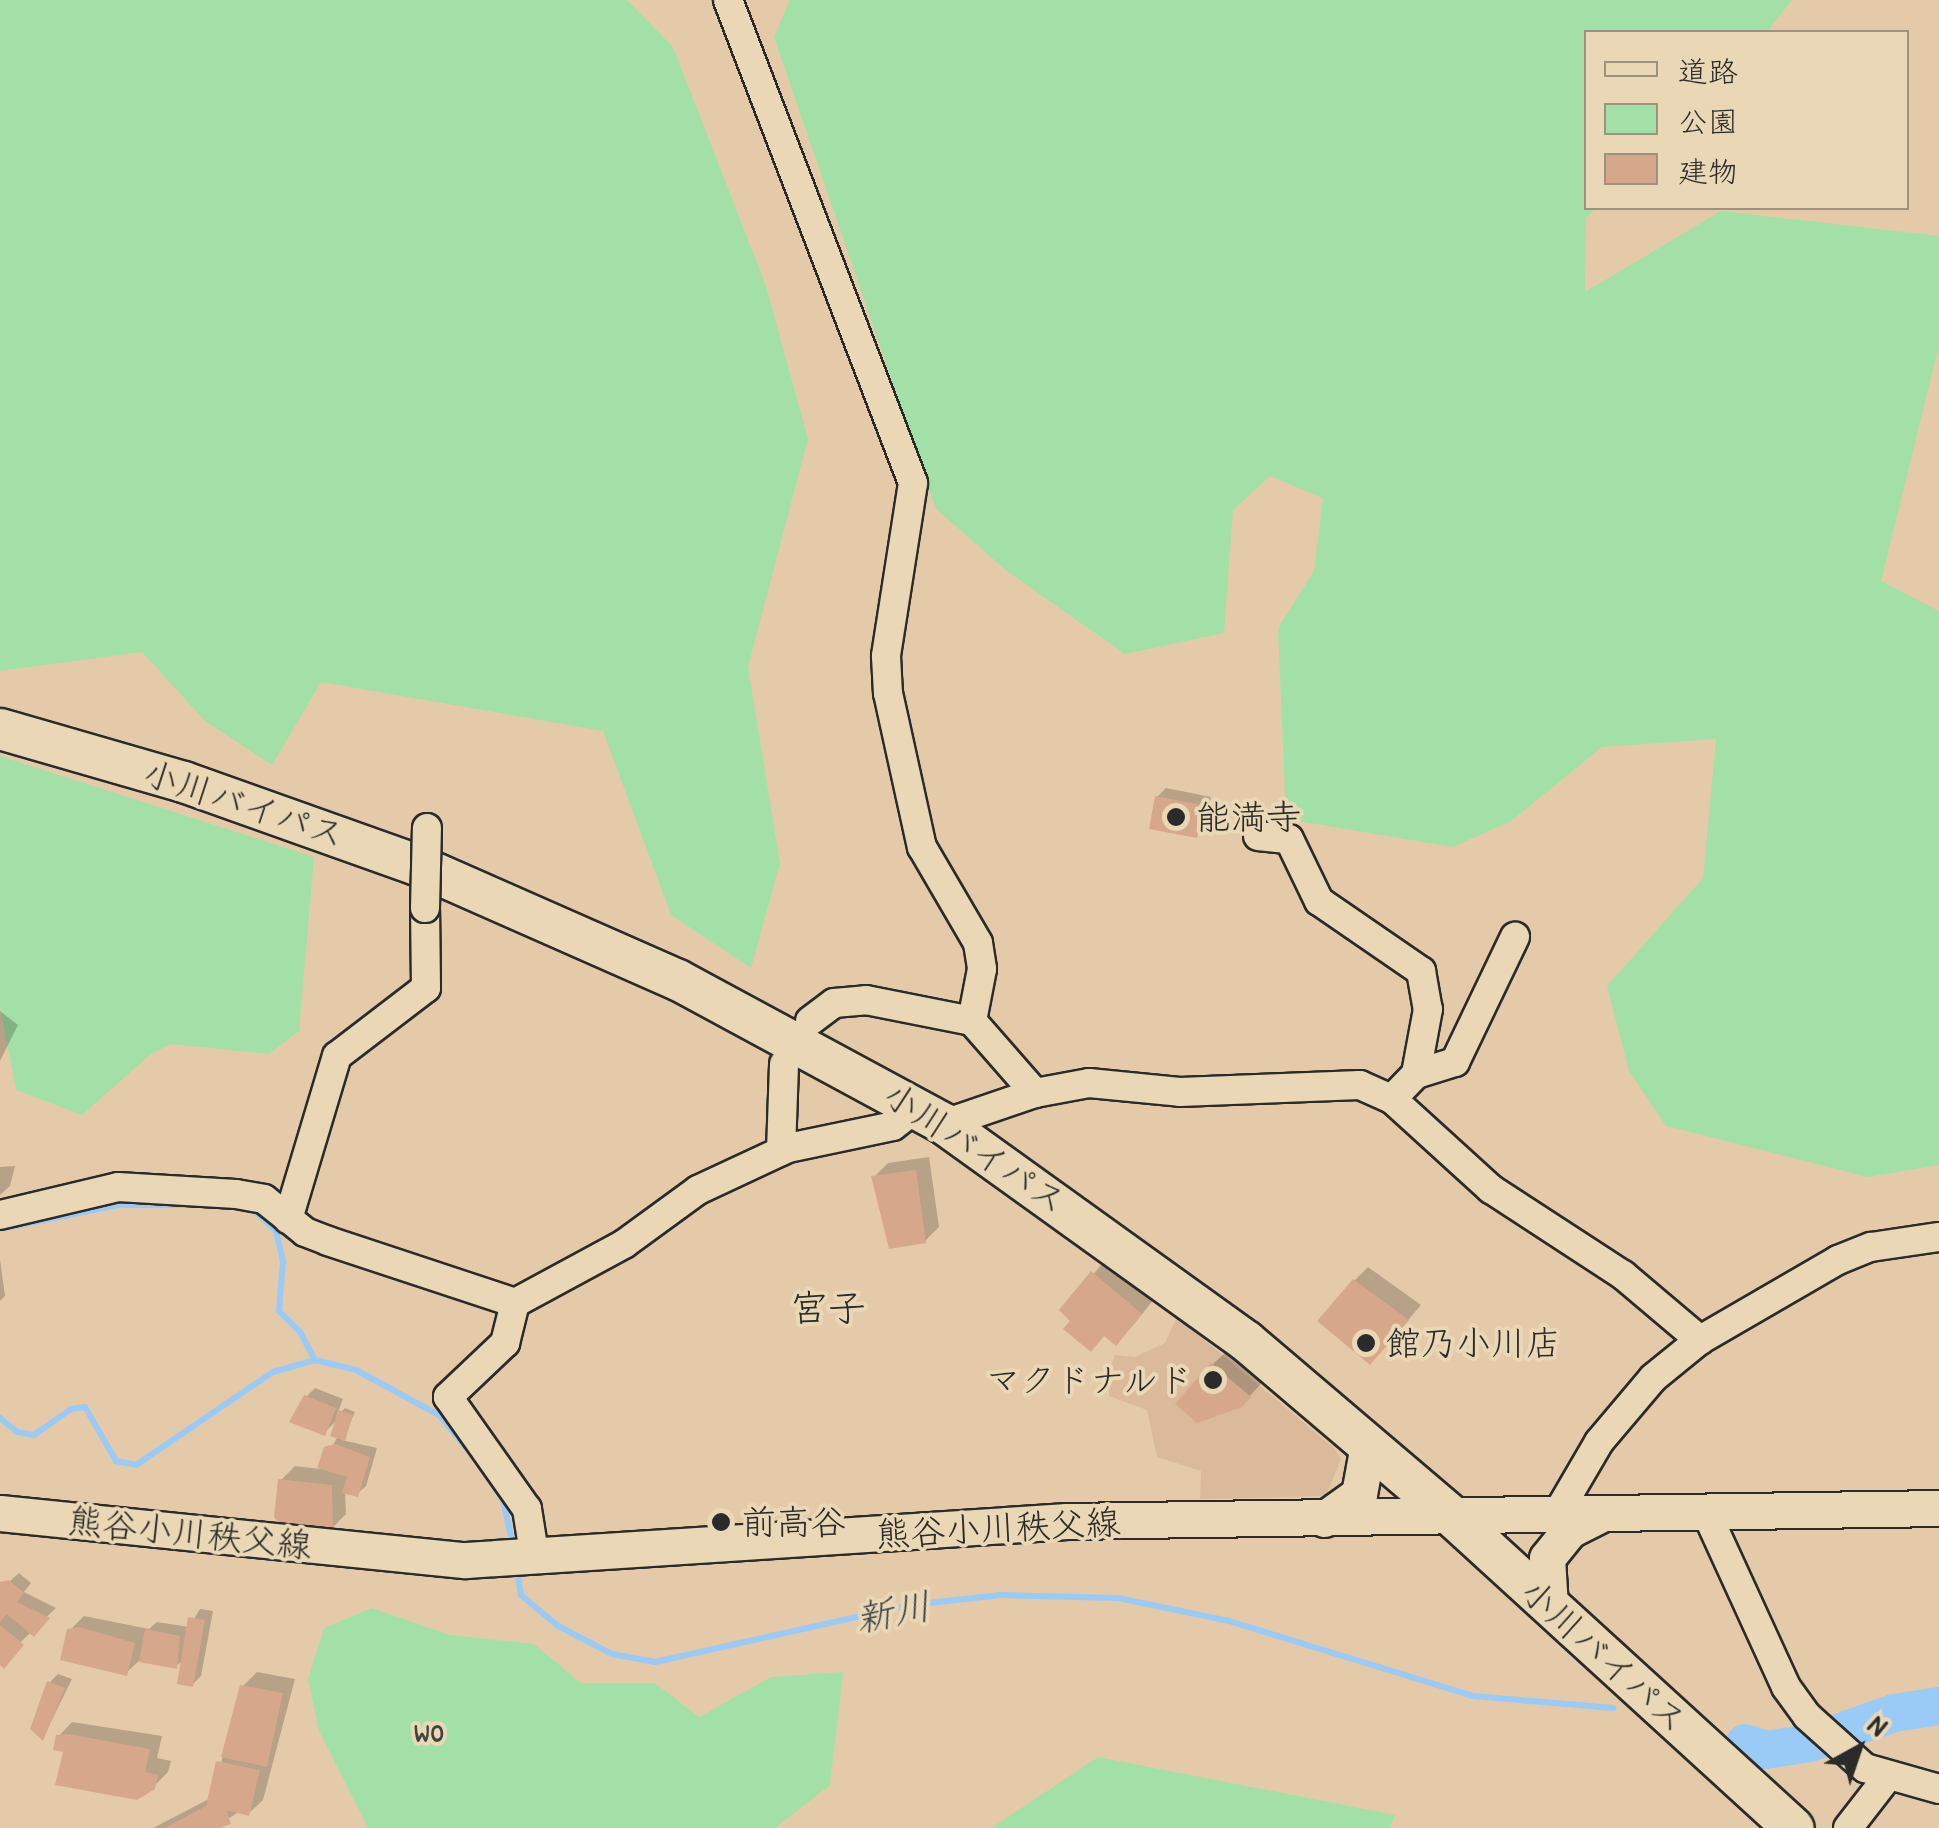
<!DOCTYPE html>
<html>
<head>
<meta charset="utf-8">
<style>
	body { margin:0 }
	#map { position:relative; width:1939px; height:1828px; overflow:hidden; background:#e5caa9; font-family:"Patrick Hand","Klee One",sans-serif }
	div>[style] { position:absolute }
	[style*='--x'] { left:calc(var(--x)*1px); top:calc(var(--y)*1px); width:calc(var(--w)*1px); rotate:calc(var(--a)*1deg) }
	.built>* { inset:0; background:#daba9b }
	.green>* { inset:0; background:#a3e0a7 }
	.shadow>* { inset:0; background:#0003 }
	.stream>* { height:6px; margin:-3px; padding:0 3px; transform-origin:3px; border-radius:3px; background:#99cbf6 }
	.river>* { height:38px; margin:-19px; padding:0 19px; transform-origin:19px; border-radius:19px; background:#99cbf6 }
	.building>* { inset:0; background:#d7a78b }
	.roads { filter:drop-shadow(2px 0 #2b2b2b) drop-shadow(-2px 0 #2b2b2b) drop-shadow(0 2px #2b2b2b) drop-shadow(0 -2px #2b2b2b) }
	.minor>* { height:28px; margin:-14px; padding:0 14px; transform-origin:14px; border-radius:14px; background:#e9d7b5 }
	.major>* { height:35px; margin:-17.5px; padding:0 17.5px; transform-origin:17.5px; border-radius:17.5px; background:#e9d7b5 }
	.highway>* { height:40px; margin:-20px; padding:0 20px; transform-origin:20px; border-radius:20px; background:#e9d7b5 }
	.bridges { filter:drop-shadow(2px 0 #2b2b2b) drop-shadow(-2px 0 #2b2b2b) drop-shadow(0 2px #2b2b2b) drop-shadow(0 -2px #2b2b2b) }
	.minor-bridge>* { height:28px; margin:-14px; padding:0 14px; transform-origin:14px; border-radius:14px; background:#e9d7b5 }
	.dots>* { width:28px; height:28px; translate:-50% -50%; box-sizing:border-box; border:5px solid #e9d7b5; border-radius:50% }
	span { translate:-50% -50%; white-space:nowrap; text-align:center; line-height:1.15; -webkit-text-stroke:8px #e9d7b5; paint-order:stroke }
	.street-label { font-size:35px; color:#2b2b2b }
	.poi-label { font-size:35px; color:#2b2b2b }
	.left { translate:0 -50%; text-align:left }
	.right { translate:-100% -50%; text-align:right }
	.park-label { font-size:35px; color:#3d463e }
	.neighbourhood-label { font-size:38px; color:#2b2b2b }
	.water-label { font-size:38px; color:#3c4349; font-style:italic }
	.legend { position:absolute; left:1584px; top:30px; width:325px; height:180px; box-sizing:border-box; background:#e9d7b5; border:2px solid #9d927e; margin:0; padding:12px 18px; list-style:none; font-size:30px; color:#2b2b2b }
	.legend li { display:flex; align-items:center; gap:20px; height:50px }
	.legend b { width:50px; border:2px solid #9d927e }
	.north { position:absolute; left:1809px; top:1698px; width:100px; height:100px; -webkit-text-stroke:8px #e9d7b5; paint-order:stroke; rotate:40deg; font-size:28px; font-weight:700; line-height:40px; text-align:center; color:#2b2b2b }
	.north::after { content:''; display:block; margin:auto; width:35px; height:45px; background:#2b2b2b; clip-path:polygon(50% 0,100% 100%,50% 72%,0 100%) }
</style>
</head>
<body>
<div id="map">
	<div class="built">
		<div style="clip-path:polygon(1177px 1317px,1333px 1447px,1341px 1459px,1326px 1496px,1200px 1499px,1201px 1471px,1157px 1457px,1147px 1410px,1109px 1396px,1109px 1371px,1115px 1355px,1135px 1357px,1165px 1343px)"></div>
	</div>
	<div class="green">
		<div style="clip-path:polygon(0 0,627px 0,673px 47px,766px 286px,808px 439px,748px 667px,780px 863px,751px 968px,671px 915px,603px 731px,321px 682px,272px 765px,205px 721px,142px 652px,0 671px)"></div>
		<div style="clip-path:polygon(790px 0,1792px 0,1767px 32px,1586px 32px,1586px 208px,1596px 208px,1586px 218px,1585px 292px,1721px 211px,1939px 236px,1939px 345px,1881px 581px,1939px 611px,1939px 1165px,1868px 1177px,1666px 1126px,1629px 1071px,1607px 986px,1703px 878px,1716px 739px,1602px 747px,1511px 821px,1453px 847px,1286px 819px,1278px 628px,1314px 571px,1323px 498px,1270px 476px,1233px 510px,1224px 633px,1125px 654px,1008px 572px,936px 509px,774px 37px)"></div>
		<div style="clip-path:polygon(0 756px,314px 857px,299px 1031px,269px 1054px,171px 1044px,151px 1054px,82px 1115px,16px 1090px,0 1007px)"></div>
		<div style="clip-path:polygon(372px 1608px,450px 1635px,534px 1644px,581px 1683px,655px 1683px,699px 1717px,771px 1677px,843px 1672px,830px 1785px,775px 1828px,368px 1828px,319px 1731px,308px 1679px,324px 1628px)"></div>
		<div style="clip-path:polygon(1098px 1757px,1395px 1815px,1390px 1828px,991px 1828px)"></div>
	</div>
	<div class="shadow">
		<div style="clip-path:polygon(1166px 788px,1211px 797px,1205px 827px,1196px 836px,1157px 797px)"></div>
		<div style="clip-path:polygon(0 1011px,18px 1025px,0 1061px)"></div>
		<div style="clip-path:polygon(929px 1157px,939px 1227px,925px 1241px,874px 1177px,888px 1163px)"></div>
		<div style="clip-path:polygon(15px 1166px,10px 1186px,0 1195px,0 1167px)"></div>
		<div style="clip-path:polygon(1107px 1258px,1154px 1299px,1130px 1329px,1105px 1334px,1063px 1310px)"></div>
		<div style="clip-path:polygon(0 1259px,5px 1296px,0 1301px)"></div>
		<div style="clip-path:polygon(1368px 1267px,1421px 1305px,1384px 1348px,1354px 1281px)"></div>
		<div style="clip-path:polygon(1227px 1351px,1263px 1382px,1241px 1405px,1213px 1364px)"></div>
		<div style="clip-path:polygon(315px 1388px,343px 1399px,336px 1417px,345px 1408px,355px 1412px,342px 1440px,377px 1448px,366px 1486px,357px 1494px,345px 1491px,346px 1514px,332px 1528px,281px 1480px,295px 1466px,320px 1469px,338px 1436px,338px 1419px,324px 1433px,306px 1397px)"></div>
		<div style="clip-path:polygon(19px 1573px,31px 1583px,24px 1592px,56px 1608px,0 1662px,0 1590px)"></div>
		<div style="clip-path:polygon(200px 1609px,213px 1611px,201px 1676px,192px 1685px,184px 1659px,176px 1666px,140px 1660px,126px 1673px,70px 1630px,84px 1616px,149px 1629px,157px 1622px,189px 1627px)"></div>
		<div style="clip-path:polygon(257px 1672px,295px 1679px,263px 1800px,248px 1814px,240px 1811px,214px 1828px,153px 1828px,211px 1798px,243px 1686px)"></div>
		<div style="clip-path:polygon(58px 1674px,72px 1679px,43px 1738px,49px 1683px)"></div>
		<div style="clip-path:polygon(72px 1722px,162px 1736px,157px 1758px,171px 1761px,168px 1772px,153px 1787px,66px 1751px,58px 1737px)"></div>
	</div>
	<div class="stream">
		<div style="--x:254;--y:1210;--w:30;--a:44"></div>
		<div style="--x:276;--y:1231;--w:31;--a:77"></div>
		<div style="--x:283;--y:1261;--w:50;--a:94.6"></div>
		<div style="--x:279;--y:1311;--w:30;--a:45"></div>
		<div style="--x:300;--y:1332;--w:32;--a:62"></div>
		<div style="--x:0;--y:1229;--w:121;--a:-11.4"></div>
		<div style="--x:119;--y:1205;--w:83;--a:0"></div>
		<div style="--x:0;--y:1418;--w:22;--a:39"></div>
		<div style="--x:17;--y:1432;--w:17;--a:10"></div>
		<div style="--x:34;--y:1435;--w:45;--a:-35.1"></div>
		<div style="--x:71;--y:1409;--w:14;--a:-8"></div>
		<div style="--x:85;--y:1407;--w:62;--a:60.1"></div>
		<div style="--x:116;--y:1461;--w:20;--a:11"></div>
		<div style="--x:136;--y:1465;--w:166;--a:-34.2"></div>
		<div style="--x:273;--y:1372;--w:44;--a:-15.9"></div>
		<div style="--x:315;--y:1360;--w:42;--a:13.7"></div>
		<div style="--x:356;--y:1370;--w:94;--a:28.5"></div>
		<div style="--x:439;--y:1415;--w:55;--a:50.2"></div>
		<div style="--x:492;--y:1483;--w:20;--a:57"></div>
		<div style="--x:503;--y:1500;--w:47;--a:77.7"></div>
		<div style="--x:517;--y:1568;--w:27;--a:82"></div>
		<div style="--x:521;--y:1595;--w:48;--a:40"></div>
		<div style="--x:558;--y:1626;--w:61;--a:27.4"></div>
		<div style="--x:612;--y:1654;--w:44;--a:10.5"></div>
		<div style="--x:655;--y:1662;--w:262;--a:-12.6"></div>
		<div style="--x:911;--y:1605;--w:90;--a:-6.4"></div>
		<div style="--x:1000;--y:1595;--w:118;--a:1.5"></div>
		<div style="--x:1118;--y:1598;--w:113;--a:11.7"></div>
		<div style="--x:1229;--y:1621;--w:255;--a:17.1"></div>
		<div style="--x:1473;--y:1696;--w:141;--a:4.9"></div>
	</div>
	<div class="river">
		<div style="--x:1745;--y:1743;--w:22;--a:18"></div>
		<div style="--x:1766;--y:1750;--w:44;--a:-9.2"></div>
		<div style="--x:1809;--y:1743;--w:90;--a:-19.4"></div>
		<div style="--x:1894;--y:1713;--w:46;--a:-8.8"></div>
	</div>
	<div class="building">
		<div style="clip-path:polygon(1155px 796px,1203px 805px,1197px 838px,1149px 829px)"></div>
		<div style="clip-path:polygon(916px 1170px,926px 1243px,889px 1249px,871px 1176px)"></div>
		<div style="clip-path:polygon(1091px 1271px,1142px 1314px,1116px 1346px,1104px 1336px,1091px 1352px,1063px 1329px,1070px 1321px,1059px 1310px)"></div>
		<div style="clip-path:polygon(1353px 1279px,1409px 1320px,1370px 1365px,1317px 1321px)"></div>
		<div style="clip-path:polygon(1211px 1363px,1251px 1397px,1242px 1407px,1197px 1423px,1175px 1404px)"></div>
		<div style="clip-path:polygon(304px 1395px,336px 1408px,325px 1436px,289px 1422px)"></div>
		<div style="clip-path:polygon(339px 1410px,353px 1415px,345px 1441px,330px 1436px)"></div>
		<div style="clip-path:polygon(335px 1444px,370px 1457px,358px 1497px,342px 1493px,347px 1477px,317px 1468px,324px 1447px)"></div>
		<div style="clip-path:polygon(278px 1479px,332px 1485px,333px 1531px,280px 1525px,274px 1517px)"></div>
		<div style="clip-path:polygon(9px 1580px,24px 1593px,17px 1602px,50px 1618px,34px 1637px,7px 1614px,0 1622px,0 1582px)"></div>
		<div style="clip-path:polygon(188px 1617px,205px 1620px,193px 1687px,177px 1684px)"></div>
		<div style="clip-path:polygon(0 1625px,24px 1645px,4px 1669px,0 1665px)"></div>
		<div style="clip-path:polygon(79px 1627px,135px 1643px,127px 1676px,60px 1660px,67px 1629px)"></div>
		<div style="clip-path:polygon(145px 1629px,180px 1636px,177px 1669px,139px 1662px)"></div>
		<div style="clip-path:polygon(47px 1681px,65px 1688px,43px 1741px,30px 1729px)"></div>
		<div style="clip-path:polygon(240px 1685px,283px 1693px,267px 1767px,221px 1757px)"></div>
		<div style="clip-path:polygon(68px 1734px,150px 1749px,145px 1772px,158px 1775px,155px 1789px,137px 1800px,55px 1785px,63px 1752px,53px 1750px,56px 1735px)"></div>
		<div style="clip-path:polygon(216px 1761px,260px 1770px,249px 1816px,226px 1810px,231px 1824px,220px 1828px,165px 1828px,206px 1806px)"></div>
	</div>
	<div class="roads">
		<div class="minor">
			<div style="--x:728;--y:0;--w:517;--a:69.04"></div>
			<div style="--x:913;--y:483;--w:175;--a:98.9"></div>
			<div style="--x:886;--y:656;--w:37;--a:87"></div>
			<div style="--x:888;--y:693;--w:158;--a:77.6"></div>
			<div style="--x:922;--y:847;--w:111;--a:59.7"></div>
			<div style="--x:978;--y:943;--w:26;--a:81"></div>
			<div style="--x:982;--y:969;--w:53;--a:100.9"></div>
			<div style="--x:972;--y:1021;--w:96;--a:48.8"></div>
			<div style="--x:1258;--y:836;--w:31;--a:6"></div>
			<div style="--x:1289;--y:839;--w:69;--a:64.2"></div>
			<div style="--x:1319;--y:901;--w:124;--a:34.5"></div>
			<div style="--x:1421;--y:971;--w:39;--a:80"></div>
			<div style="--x:1428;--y:1009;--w:66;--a:100.5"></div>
			<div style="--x:1416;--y:1074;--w:35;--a:134"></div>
			<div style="--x:810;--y:1021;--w:30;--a:-37"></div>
			<div style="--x:834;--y:1003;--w:32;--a:-5"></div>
			<div style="--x:866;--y:1000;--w:108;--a:11.2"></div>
			<div style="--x:1416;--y:1074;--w:41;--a:-17.1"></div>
			<div style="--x:1455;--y:1062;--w:139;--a:-64.4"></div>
			<div style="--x:944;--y:1124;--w:96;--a:-18.8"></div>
			<div style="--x:1035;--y:1093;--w:55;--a:-10.5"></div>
			<div style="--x:1089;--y:1083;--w:91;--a:5.6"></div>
			<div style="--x:1180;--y:1092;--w:180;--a:-2.2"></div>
			<div style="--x:1360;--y:1085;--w:35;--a:24"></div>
			<div style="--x:1392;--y:1099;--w:134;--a:42.3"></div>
			<div style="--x:1491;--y:1189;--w:158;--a:33.1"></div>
			<div style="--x:1623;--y:1275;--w:101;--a:40.2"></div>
			<div style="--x:781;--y:1151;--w:87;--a:-88"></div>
			<div style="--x:0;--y:1215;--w:121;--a:-13.3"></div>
			<div style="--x:118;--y:1187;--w:118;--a:3.4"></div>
			<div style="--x:236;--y:1194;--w:28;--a:10"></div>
			<div style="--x:264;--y:1199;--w:53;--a:38.8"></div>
			<div style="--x:305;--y:1232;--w:25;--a:21"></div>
			<div style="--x:328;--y:1241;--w:197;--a:18.3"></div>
			<div style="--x:288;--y:1219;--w:170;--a:-73.3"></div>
			<div style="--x:337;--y:1056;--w:112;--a:-37.4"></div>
			<div style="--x:426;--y:988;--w:80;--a:-90.7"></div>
			<div style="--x:1706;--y:1512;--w:192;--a:65.4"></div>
			<div style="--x:1786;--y:1687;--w:36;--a:54"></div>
			<div style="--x:1807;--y:1716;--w:78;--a:41.9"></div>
			<div style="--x:1865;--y:1768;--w:77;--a:15.8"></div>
			<div style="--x:1557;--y:1514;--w:83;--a:-59.7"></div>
			<div style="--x:1599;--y:1442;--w:84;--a:-49.8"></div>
			<div style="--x:1653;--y:1378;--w:60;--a:-39"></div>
			<div style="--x:1700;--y:1340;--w:160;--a:-30.1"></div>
			<div style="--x:1838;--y:1260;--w:35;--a:-22"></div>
			<div style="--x:1871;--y:1247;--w:69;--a:-8.4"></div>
			<div style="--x:535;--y:1559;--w:51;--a:-99.1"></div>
			<div style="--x:527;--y:1509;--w:137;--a:-125.2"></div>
			<div style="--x:448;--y:1397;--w:79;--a:-43.5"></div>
			<div style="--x:505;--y:1343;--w:41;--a:-76"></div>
			<div style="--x:515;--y:1303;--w:124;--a:-28.4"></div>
			<div style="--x:624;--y:1244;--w:92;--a:-36.1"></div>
			<div style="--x:698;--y:1190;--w:99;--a:-25"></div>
			<div style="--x:788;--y:1148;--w:107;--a:-11.8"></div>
			<div style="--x:893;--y:1126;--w:29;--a:-38"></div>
			<div style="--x:1848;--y:1828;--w:62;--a:-52.2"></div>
		</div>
		<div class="major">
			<div style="--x:0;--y:1513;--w:468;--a:5.8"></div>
			<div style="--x:466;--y:1560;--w:602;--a:-3.71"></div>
			<div style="--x:1067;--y:1521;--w:872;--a:-0.85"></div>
			<div style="--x:1324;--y:1519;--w:43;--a:-35.5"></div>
			<div style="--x:1359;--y:1494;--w:50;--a:-79.6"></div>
			<div style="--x:1550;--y:1606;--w:48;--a:-93.6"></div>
			<div style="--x:1547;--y:1558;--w:36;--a:-51"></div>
			<div style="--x:1570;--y:1530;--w:35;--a:-27"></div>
		</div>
		<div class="highway">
			<div style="--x:0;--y:729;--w:191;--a:16.1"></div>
			<div style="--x:184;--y:782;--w:247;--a:19.6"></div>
			<div style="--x:417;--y:865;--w:285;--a:23.8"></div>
			<div style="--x:678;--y:980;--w:302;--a:28.4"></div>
			<div style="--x:944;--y:1124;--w:372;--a:35.7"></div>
			<div style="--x:1246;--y:1341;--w:276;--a:40.4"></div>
			<div style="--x:1456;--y:1520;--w:457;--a:42.4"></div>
		</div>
	</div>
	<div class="bridges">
		<div class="minor-bridge">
			<div style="--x:425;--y:908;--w:80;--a:-88.6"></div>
		</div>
	</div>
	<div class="dots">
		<div style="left:1176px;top:817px;background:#2b2b2b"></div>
		<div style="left:1366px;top:1343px;background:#2b2b2b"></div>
		<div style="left:1213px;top:1380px;background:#2b2b2b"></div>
		<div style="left:721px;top:1522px;background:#2b2b2b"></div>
	</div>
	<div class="street-label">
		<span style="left:244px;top:804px;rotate:18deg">小川バイパス</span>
		<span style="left:975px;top:1148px;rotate:33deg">小川バイパス</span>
		<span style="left:998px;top:1528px;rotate:-3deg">熊谷小川秩父線</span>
		<span style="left:190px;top:1533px;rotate:6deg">熊谷小川秩父線</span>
		<span style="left:1604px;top:1656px;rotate:42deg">小川バイパス</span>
	</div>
	<div class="poi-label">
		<span class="left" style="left:1196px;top:817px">能満寺</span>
		<span class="left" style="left:1386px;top:1343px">館乃小川店</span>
		<span class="right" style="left:1193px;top:1380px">マクドナルド</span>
		<span class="left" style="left:741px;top:1522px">前高谷</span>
	</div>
	<div class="park-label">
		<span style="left:429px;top:1730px">wo</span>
	</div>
	<div class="neighbourhood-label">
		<span style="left:828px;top:1308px">宮子</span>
	</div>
	<div class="water-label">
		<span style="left:893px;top:1612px;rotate:-11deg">新川</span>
	</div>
	<ul class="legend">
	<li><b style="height:12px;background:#e9d7b5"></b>道路</li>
	<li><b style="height:28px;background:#a3e0a7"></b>公園</li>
	<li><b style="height:28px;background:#d7a78b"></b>建物</li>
	</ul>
	<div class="north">N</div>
</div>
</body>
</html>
